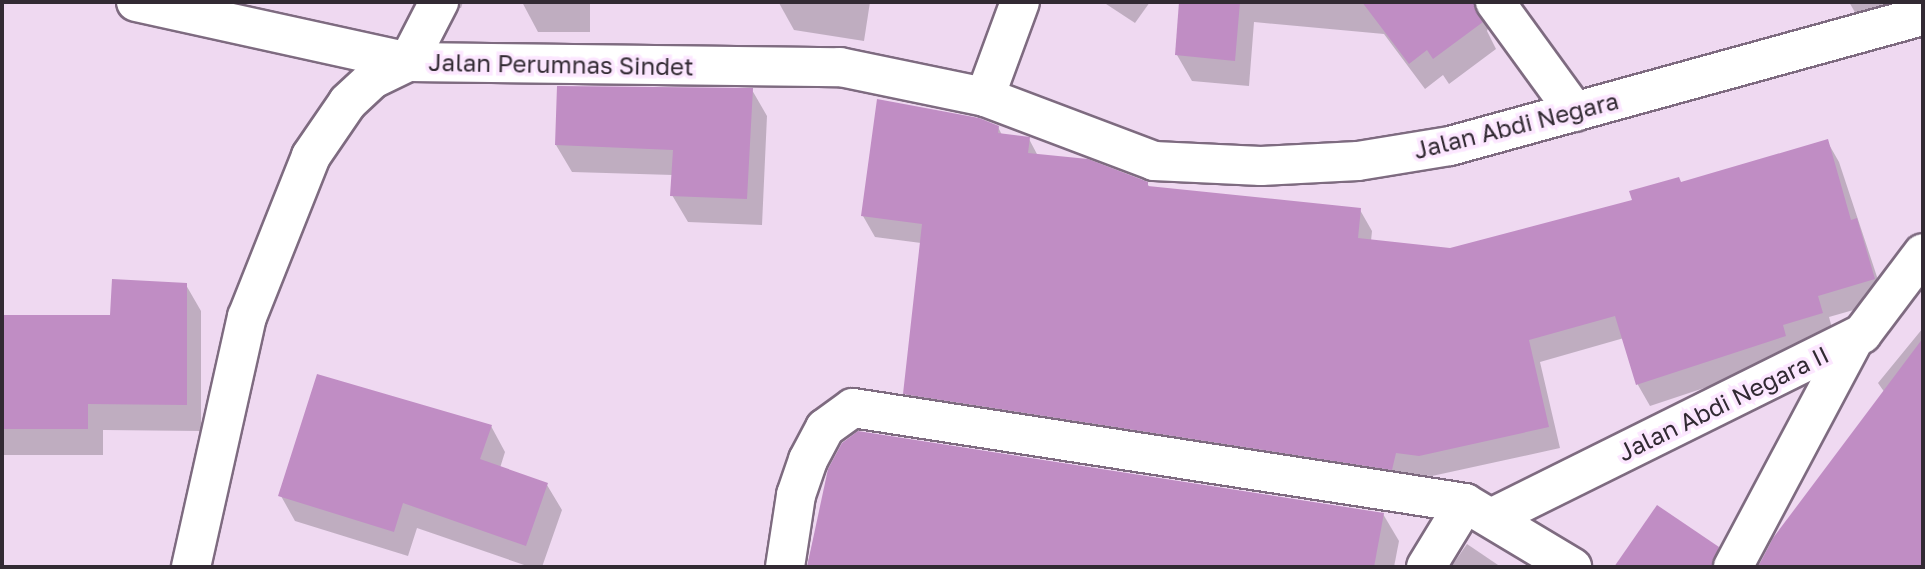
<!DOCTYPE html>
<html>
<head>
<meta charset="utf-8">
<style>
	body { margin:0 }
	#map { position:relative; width:1925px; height:569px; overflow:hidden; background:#efd9f1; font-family:"Golos Text",sans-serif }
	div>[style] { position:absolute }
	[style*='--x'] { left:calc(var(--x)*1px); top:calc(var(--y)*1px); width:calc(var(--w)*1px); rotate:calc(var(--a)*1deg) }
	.shadow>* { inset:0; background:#0003 }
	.building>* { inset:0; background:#c08dc4 }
	.roads { filter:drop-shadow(2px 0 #7e6b80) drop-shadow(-2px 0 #7e6b80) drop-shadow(0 2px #7e6b80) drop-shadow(0 -2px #7e6b80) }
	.street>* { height:38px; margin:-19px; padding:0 19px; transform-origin:19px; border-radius:19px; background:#fff }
	.secondary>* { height:38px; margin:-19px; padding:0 19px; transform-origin:19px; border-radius:19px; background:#fff }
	span { translate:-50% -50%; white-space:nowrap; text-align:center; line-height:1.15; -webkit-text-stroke:7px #fce7ff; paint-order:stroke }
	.street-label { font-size:24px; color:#322a33 }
	.frame { position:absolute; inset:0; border:4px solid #322a33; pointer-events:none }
</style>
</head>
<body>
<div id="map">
	<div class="shadow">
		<div style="clip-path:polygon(393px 2px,463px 2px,461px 8px)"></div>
		<div style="clip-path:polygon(522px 2px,590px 2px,590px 32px,538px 32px)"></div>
		<div style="clip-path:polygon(870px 2px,864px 41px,794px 30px,779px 3px)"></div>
		<div style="clip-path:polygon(1103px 2px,1150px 2px,1135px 23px)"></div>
		<div style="clip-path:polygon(1181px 2px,1486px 2px,1493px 15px,1487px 31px,1496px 49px,1449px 84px,1443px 75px,1425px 89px,1384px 34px,1254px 22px,1249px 86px,1192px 81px,1177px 55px)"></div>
		<div style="clip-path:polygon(1849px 2px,1894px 2px,1856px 14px)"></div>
		<div style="clip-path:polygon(752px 90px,767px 116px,762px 225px,688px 222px,672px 195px,673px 175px,572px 172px,556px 145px)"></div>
		<div style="clip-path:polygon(998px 127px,1002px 135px,1029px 139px,1038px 156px,1147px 183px,1150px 188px,1360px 210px,1372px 231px,1371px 241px,1450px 249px,1634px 202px,1827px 141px,1839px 162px,1885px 301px,1829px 317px,1834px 335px,1793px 346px,1797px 357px,1650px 406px,1638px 385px,1624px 338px,1540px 362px,1560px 448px,1432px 476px,1407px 474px,1404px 490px,917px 414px,905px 393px,921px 243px,875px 237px,863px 216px)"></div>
		<div style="clip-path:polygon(186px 285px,201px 311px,201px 431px,103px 430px,103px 455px,4px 455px,2px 317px,112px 317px)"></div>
		<div style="clip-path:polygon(1923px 328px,1923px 567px,1757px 567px,1885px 393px,1878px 383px)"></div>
		<div style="clip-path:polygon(491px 426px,505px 452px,500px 468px,547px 485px,562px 510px,542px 567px,530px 567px,417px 528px,408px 556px,295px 521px,281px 496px)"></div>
		<div style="clip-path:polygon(830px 469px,1383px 514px,1399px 541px,1394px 567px,807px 567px)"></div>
		<div style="clip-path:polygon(1657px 507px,1718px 548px,1728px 567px,1616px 567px)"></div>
		<div style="clip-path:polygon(1467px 544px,1501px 567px,1451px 567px)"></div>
	</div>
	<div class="building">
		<div style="clip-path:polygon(1179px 2px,1240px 2px,1235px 61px,1175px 55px)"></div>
		<div style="clip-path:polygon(1362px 2px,1474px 2px,1483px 22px,1433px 59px,1427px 50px,1409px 64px)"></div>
		<div style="clip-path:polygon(557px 86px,753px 88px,747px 199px,670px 196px,673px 150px,555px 145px)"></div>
		<div style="clip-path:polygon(877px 99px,979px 118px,999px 126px,998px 133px,1030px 137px,1028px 153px,1088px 159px,1148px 182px,1148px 186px,1361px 208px,1358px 238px,1450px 248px,1632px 200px,1629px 191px,1679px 177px,1681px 182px,1828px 139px,1851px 220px,1857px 218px,1875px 279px,1818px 296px,1823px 313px,1783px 325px,1786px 336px,1636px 385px,1615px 316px,1529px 340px,1549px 427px,1419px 456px,1396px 453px,1392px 470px,903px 394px,922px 224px,861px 216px)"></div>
		<div style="clip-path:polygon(112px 279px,187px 283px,187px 405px,88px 404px,88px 429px,2px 429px,2px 315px,110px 315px)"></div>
		<div style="clip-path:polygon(1923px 338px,1923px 567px,1758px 567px,1773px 538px)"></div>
		<div style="clip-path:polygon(317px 374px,492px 425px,480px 459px,548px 483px,526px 546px,403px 503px,394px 532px,278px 496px)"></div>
		<div style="clip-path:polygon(858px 431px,1384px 513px,1374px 567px,807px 567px,828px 469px,842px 443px)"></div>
		<div style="clip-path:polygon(1657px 505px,1719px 547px,1711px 567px,1614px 567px)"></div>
	</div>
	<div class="roads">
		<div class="street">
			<div style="--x:136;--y:2;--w:279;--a:12.4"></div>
			<div style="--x:408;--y:62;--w:68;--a:-62.7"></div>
			<div style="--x:1495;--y:2;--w:136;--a:54"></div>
			<div style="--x:985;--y:97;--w:181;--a:20.7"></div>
			<div style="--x:1154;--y:161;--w:107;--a:2.7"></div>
			<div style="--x:1261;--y:166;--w:97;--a:-3"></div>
			<div style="--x:1358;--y:161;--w:93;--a:-9.3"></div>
			<div style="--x:1450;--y:146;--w:491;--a:-15.4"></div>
			<div style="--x:1493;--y:517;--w:412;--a:-26.4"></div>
			<div style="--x:1862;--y:334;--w:101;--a:-53"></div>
			<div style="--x:785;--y:567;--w:73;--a:-81.3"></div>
			<div style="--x:796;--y:495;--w:37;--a:-71"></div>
			<div style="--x:808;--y:460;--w:36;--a:-62"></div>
			<div style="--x:825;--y:428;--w:34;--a:-36"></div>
			<div style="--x:853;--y:408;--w:619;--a:8.82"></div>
			<div style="--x:1465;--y:503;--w:125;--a:30.9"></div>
			<div style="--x:1426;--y:567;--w:75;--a:-58.6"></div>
			<div style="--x:1733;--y:567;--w:259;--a:-62"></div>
		</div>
		<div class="secondary">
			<div style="--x:191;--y:567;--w:256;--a:-77.4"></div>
			<div style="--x:247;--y:317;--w:173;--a:-68.3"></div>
			<div style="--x:311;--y:156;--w:65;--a:-55.6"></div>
			<div style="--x:348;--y:102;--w:34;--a:-43"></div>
			<div style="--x:373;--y:79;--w:39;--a:-26"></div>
			<div style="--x:408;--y:62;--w:432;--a:0.7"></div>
			<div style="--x:840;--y:67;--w:148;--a:11.7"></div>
			<div style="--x:985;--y:97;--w:101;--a:-69.8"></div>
		</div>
	</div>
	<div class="street-label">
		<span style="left:561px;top:64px;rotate:1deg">Jalan Perumnas Sindet</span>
		<span style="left:1516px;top:125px;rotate:-14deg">Jalan Abdi Negara</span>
		<span style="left:1723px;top:403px;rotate:-26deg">Jalan Abdi Negara II</span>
	</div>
	<div class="frame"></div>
</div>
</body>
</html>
